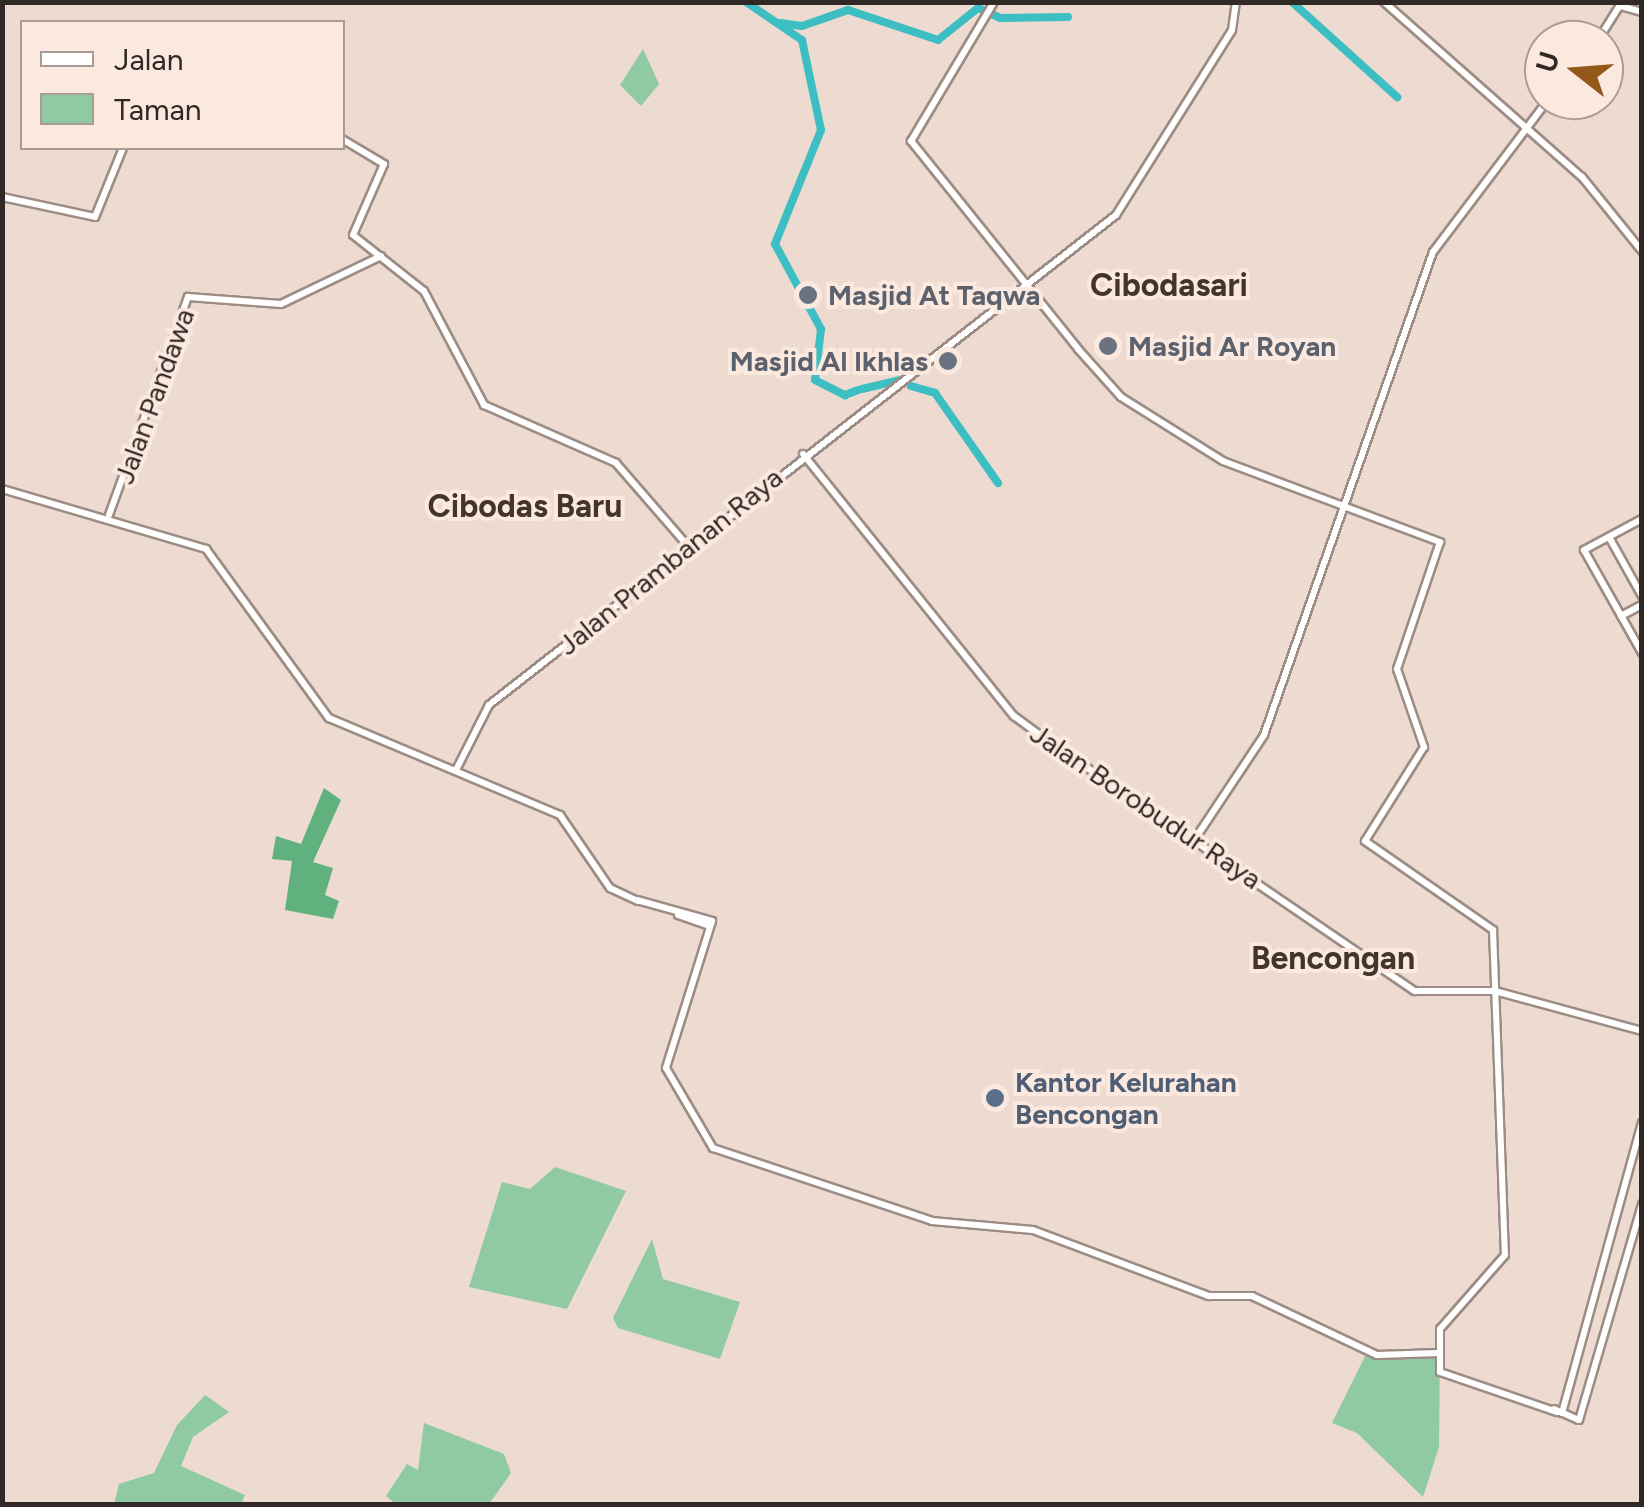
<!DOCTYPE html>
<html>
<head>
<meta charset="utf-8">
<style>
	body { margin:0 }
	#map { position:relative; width:1644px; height:1507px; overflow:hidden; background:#eddbd1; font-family:Figtree,sans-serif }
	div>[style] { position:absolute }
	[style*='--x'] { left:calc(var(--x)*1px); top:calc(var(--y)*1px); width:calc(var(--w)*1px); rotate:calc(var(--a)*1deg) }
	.green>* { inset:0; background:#90caa3 }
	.forest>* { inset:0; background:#60b17e }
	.river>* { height:8px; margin:-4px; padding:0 4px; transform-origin:4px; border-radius:4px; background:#3cbec3 }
	.roads { filter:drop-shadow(2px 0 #9c8c83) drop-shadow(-2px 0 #9c8c83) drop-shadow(0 2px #9c8c83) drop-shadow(0 -2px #9c8c83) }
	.tertiary>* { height:6px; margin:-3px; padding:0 3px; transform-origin:3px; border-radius:3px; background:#fff }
	.dots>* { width:28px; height:28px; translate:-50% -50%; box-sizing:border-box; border:5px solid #fbe8de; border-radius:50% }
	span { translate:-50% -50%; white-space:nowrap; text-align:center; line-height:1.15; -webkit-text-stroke:8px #fbe8de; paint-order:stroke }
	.worship-label { font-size:28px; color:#5b616d; font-weight:700 }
	.left { translate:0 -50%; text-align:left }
	.right { translate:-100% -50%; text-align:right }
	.street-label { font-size:28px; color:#302926 }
	.service-label { font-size:28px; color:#4e5e75; font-weight:700 }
	.quarter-label { font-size:32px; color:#43352d; font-weight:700 }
	.frame { position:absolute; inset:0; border:5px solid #302926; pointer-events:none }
	.legend { position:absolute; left:20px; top:20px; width:325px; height:130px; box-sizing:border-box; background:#fbe8de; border:2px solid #aa9c94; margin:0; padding:12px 18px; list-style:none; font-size:30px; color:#302926 }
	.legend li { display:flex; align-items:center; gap:20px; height:50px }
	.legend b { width:50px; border:2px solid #aa9c94 }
	.north { position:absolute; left:1524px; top:20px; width:100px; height:100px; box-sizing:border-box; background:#fbe8de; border:2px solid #aa9c94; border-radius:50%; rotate:287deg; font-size:28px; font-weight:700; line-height:40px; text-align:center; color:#302926 }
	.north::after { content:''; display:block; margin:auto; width:35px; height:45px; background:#95581b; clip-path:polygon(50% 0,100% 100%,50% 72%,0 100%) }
</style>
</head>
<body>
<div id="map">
	<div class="green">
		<div style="clip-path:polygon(643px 49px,659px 84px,641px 106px,620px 85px)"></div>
		<div style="clip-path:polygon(555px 1167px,626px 1191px,567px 1309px,469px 1287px,502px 1182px,530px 1189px)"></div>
		<div style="clip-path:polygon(652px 1239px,663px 1279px,740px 1302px,720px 1359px,618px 1328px,613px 1318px)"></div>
		<div style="clip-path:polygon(1368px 1350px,1440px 1352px,1439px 1447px,1423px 1497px,1357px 1433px,1332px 1423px)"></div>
		<div style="clip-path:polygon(205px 1395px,229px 1412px,193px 1437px,181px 1466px,245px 1495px,241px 1504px,114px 1504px,119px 1484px,154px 1473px,177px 1425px)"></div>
		<div style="clip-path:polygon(424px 1423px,504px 1454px,511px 1473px,489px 1504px,396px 1504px,386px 1496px,407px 1464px,418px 1470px)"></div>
	</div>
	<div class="forest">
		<div style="clip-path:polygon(324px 788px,341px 800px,313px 862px,333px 868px,325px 895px,339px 901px,333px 919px,285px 910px,292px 861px,272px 859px,276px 836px,301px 844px)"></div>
	</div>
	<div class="river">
		<div style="--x:746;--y:2;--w:68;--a:34.2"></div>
		<div style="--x:802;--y:40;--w:92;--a:78.1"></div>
		<div style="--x:821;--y:130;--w:123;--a:112"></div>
		<div style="--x:775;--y:244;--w:97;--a:61.6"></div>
		<div style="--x:821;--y:329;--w:51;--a:96.7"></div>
		<div style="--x:815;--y:380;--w:34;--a:27"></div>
		<div style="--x:845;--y:395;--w:14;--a:-21"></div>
		<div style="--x:1292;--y:2;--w:142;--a:42.1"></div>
		<div style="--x:780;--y:23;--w:22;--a:8"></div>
		<div style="--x:802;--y:26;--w:49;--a:-19.2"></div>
		<div style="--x:848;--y:10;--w:95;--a:18.4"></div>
		<div style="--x:938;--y:40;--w:51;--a:-38.7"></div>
		<div style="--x:978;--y:8;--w:24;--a:24"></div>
		<div style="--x:1000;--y:18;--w:68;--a:-0.8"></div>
		<div style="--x:911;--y:386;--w:25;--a:16"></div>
		<div style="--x:935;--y:393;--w:110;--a:55"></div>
		<div style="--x:862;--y:389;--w:43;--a:-13.4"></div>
	</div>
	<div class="roads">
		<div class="tertiary">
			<div style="--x:994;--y:2;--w:162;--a:120.8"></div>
			<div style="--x:911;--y:141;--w:267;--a:51.2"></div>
			<div style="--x:1078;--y:349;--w:64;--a:48.1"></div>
			<div style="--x:1121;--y:397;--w:120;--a:32.1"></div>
			<div style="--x:1223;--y:461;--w:232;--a:20.5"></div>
			<div style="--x:1440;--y:542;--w:134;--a:108.7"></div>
			<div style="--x:1397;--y:669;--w:83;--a:70.9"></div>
			<div style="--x:1424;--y:747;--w:111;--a:122.1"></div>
			<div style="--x:1365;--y:841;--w:156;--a:34.8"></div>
			<div style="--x:1493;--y:930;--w:325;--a:87.9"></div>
			<div style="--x:1505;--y:1255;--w:98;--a:131.3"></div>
			<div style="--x:1440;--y:1329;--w:43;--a:90"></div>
			<div style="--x:1440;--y:1372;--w:124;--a:18.9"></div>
			<div style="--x:1384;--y:2;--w:264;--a:41.5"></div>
			<div style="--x:1582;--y:177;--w:95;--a:51"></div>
			<div style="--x:1638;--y:2;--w:4;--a:27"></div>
			<div style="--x:1621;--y:6;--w:22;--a:16"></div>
			<div style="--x:1598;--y:40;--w:45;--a:-57.7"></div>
			<div style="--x:342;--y:139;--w:49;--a:30.8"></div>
			<div style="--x:384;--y:164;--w:77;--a:113.6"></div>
			<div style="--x:353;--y:235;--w:90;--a:38.3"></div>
			<div style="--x:424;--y:291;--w:129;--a:62.2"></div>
			<div style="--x:484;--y:405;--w:144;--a:23.7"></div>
			<div style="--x:616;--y:463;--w:108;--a:49.1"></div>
			<div style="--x:2;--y:197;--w:95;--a:12.1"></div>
			<div style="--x:95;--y:217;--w:74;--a:-67.9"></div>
			<div style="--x:803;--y:454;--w:336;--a:51.2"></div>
			<div style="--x:1014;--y:716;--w:42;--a:36.3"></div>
			<div style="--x:1048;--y:741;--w:444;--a:34.3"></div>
			<div style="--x:1415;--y:991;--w:80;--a:0"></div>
			<div style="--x:1495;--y:991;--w:152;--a:15.2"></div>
			<div style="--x:2;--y:489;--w:213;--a:16.4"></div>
			<div style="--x:206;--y:549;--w:209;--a:54"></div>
			<div style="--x:329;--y:718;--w:251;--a:22.8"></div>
			<div style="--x:560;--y:815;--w:88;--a:55.6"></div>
			<div style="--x:610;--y:888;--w:31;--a:25"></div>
			<div style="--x:109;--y:515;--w:232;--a:-70.1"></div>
			<div style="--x:188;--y:297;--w:93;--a:4.3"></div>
			<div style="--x:281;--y:304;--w:111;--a:-25.6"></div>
			<div style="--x:1642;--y:519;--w:66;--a:151.9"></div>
			<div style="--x:1584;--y:550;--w:118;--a:60.6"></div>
			<div style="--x:1609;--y:537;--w:68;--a:60.8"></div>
			<div style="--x:1621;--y:616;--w:24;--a:-28"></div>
			<div style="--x:456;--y:770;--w:73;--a:-63.1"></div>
			<div style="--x:489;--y:705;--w:796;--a:-38.01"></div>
			<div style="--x:1116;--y:215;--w:218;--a:-57.9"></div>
			<div style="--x:1232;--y:30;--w:28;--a:-82"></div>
			<div style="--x:1195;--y:839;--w:125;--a:-56.4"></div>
			<div style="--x:1264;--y:735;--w:512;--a:-70.72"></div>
			<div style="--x:1433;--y:252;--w:191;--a:-52.9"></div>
			<div style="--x:637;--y:900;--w:78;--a:15.6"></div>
			<div style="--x:712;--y:921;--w:154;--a:107.4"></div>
			<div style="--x:666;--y:1068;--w:93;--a:59.6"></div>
			<div style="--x:713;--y:1148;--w:231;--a:18.4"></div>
			<div style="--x:932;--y:1221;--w:101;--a:5.1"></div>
			<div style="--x:1033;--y:1230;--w:188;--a:20.6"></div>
			<div style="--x:1209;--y:1296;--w:43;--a:0"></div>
			<div style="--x:1252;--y:1296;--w:138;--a:25.3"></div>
			<div style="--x:1377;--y:1355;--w:62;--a:-1.8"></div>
			<div style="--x:678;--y:915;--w:34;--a:19"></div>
			<div style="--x:1554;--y:1409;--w:27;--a:24"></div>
			<div style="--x:1579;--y:1420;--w:225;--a:-73.7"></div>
			<div style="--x:1562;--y:1413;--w:301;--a:-74.6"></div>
		</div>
	</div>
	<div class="dots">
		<div style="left:808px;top:295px;background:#6b7280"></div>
		<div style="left:1108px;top:346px;background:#6b7280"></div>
		<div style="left:948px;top:361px;background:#6b7280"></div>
		<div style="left:995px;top:1098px;background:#5c6f8a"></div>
	</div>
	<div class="worship-label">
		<span class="left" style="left:828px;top:295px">Masjid At Taqwa</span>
		<span class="left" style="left:1128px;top:346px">Masjid Ar Royan</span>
		<span class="right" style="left:928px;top:361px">Masjid Al Ikhlas</span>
	</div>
	<div class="street-label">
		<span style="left:154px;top:396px;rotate:-70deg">Jalan Pandawa</span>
		<span style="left:670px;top:561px;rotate:-39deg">Jalan Prambanan Raya</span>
		<span style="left:1146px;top:806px;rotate:34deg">Jalan Borobudur Raya</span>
	</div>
	<div class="service-label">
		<span class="left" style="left:1015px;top:1098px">Kantor Kelurahan<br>Bencongan</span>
	</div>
	<div class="quarter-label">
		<span style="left:1169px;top:285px">Cibodasari</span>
		<span style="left:525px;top:506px">Cibodas Baru</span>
		<span style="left:1333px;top:958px">Bencongan</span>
	</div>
	<div class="frame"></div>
	<ul class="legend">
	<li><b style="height:12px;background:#fff"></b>Jalan</li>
	<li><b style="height:28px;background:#90caa3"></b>Taman</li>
	</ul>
	<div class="north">U</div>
</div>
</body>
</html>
